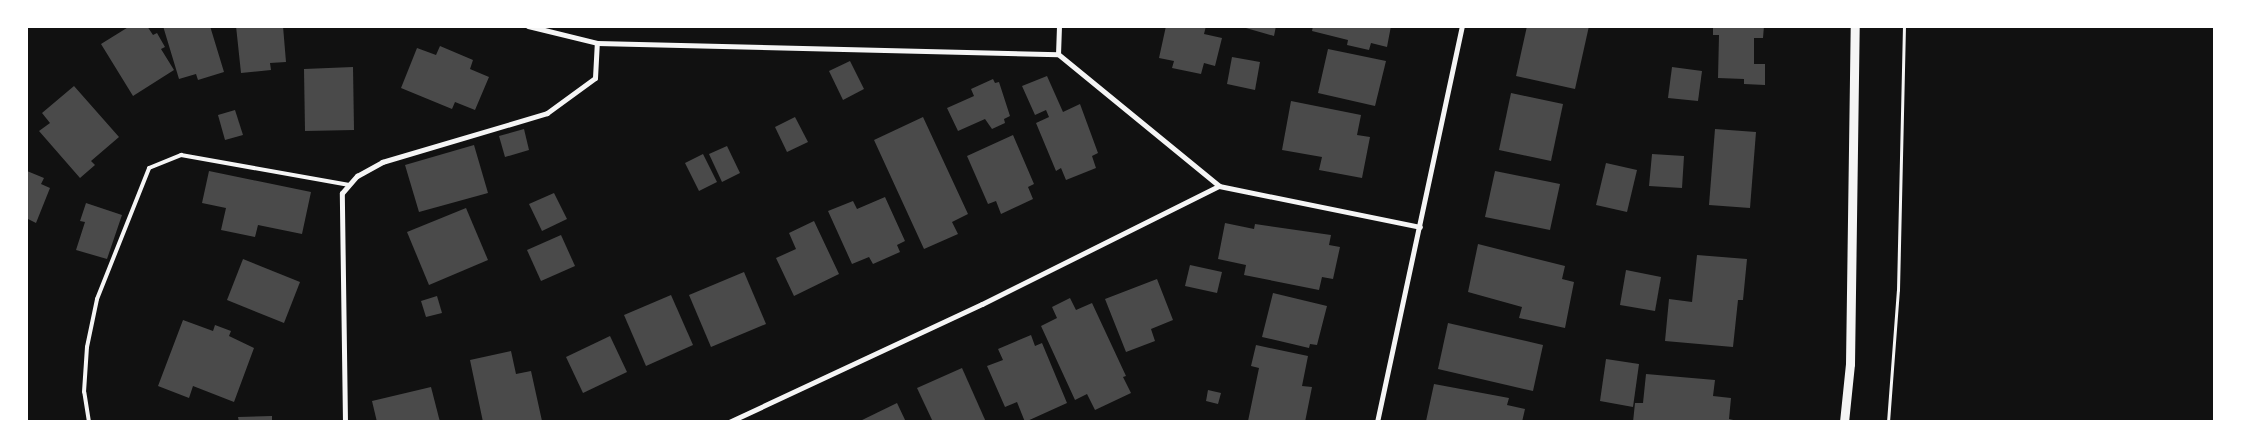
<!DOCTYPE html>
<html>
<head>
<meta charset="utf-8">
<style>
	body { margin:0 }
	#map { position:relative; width:2241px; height:448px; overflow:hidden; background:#111; font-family:Karla,sans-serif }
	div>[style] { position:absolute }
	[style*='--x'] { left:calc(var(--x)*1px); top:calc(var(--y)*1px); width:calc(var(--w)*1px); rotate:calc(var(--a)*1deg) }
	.building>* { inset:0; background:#4a4a4a }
	.path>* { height:3px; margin:-1.5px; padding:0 1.5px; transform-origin:1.5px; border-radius:1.5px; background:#f5f5f5 }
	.service>* { height:4px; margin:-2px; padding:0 2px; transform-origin:2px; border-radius:2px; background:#f5f5f5 }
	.minor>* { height:5px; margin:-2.5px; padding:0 2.5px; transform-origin:2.5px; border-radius:2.5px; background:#f5f5f5 }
	.tertiary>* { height:9px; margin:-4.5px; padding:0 4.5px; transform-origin:4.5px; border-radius:4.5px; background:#f5f5f5 }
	span { translate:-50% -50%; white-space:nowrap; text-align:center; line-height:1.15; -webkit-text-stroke:5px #fff; paint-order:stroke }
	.frame { position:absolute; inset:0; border:28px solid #fff; pointer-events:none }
</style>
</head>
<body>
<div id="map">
	<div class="building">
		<div style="clip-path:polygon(130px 26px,147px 26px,153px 35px,157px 33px,165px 47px,161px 49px,174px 70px,133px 96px,101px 44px)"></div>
		<div style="clip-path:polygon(163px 26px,210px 26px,224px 72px,198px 80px,196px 74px,179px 79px)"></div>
		<div style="clip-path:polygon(236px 26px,283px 26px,286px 62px,270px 63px,271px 70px,241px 73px)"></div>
		<div style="clip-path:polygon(1166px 26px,1206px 26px,1204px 34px,1222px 38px,1215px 66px,1204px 63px,1201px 74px,1172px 68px,1174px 61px,1159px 58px)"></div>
		<div style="clip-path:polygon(1239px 26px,1276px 26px,1274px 36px)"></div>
		<div style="clip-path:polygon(1313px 26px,1391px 26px,1387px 47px,1371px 43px,1369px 50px,1347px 45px,1348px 40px,1312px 31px)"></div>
		<div style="clip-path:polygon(1527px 26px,1589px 26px,1575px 89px,1516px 76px)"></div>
		<div style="clip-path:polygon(1713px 26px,1764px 26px,1763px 38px,1754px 38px,1754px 64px,1765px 64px,1765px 85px,1744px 84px,1744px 79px,1718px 78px,1719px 35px,1713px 35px)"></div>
		<div style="clip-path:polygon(440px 46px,473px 60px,470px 69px,489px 77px,475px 110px,455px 102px,452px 109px,401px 88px,417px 48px,436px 55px)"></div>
		<div style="clip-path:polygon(1328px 49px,1386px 61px,1375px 106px,1318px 93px)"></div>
		<div style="clip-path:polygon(1232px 57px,1260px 62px,1255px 90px,1227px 84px)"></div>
		<div style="clip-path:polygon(850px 61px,864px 89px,843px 100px,829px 71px)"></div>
		<div style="clip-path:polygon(353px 67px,354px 130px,305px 131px,304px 69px)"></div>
		<div style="clip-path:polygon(1672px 67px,1702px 71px,1698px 101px,1668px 98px)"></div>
		<div style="clip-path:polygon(1047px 76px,1063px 112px,1080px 104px,1098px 153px,1092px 156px,1096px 168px,1066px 180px,1061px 168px,1056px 171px,1036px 123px,1049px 117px,1046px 110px,1035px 115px,1022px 86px)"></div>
		<div style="clip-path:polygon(993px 79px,995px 83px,999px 82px,1010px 116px,1004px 119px,1005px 123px,992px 129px,985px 119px,958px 131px,947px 108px,974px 96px,971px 89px)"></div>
		<div style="clip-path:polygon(74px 86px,119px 137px,91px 161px,95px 165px,80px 178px,39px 131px,50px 123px,42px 113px)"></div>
		<div style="clip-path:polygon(1511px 93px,1563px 104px,1551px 161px,1499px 150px)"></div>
		<div style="clip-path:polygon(1291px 101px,1361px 115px,1357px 135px,1370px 137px,1362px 178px,1319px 170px,1322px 157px,1282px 150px)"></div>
		<div style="clip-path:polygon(235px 110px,243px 135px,225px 140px,218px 115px)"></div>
		<div style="clip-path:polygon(795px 117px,808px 142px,787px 152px,775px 127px)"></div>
		<div style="clip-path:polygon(923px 117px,968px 214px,952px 222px,958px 234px,924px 249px,874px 140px)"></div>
		<div style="clip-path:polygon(524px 129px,529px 150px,505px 157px,499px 136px)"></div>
		<div style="clip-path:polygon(1715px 129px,1756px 132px,1750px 208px,1709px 205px)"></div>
		<div style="clip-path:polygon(1013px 135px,1034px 184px,1028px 187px,1033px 199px,1001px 214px,996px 201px,988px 204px,967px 156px)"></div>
		<div style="clip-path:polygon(474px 145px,488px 193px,419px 212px,405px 165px)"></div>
		<div style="clip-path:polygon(727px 146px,740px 173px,722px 182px,709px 154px)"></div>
		<div style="clip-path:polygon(703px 154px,717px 182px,699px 191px,685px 163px)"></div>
		<div style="clip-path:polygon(1652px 154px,1684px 156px,1682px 188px,1649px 186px)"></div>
		<div style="clip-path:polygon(1606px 163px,1637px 170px,1627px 212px,1596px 205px)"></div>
		<div style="clip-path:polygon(27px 171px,44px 178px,41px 184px,50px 188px,36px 223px,26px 218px)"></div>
		<div style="clip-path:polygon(209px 171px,311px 192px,302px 234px,258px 225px,255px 237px,221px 230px,226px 208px,202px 203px)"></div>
		<div style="clip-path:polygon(1495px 171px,1560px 184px,1550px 230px,1485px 217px)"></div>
		<div style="clip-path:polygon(554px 193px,567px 219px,542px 231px,529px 204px)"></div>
		<div style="clip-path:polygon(885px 197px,905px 241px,897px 245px,900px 252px,873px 264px,869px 257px,852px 264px,828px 211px,853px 201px,857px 209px)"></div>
		<div style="clip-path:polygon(86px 203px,122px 215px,107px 259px,76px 250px,85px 222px,80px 221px)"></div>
		<div style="clip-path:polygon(466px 208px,488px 260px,429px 285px,407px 232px)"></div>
		<div style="clip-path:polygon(814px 221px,839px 274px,794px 296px,776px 258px,796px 249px,789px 233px)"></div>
		<div style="clip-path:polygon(1225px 223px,1254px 229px,1255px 224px,1331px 235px,1329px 245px,1340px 247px,1333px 279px,1322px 277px,1319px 290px,1244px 275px,1246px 265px,1218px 259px)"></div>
		<div style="clip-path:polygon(561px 235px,575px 266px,541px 281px,527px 250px)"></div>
		<div style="clip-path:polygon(1478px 244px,1565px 266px,1562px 279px,1574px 282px,1565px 328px,1519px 318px,1522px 307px,1468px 292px)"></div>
		<div style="clip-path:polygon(1697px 255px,1747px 259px,1743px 300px,1738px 300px,1733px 347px,1665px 341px,1669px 299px,1692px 302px)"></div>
		<div style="clip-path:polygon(243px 259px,300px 282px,284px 323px,227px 300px)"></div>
		<div style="clip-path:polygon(1190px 265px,1222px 272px,1217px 293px,1185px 286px)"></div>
		<div style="clip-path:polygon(1626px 270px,1661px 277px,1655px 311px,1620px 305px)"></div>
		<div style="clip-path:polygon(744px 272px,766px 324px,711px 347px,689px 295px)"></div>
		<div style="clip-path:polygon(1157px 279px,1173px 320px,1151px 329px,1155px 341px,1126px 352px,1105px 299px)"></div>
		<div style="clip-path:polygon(1273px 293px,1327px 306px,1317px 345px,1310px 344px,1309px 348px,1262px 337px)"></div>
		<div style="clip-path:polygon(671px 295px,693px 345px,646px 366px,624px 315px)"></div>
		<div style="clip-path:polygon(437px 296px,442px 313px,426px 317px,421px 301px)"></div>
		<div style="clip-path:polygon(1070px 298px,1076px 310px,1092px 303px,1126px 376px,1123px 377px,1131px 393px,1095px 410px,1087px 394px,1075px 400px,1041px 326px,1057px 318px,1052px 307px)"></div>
		<div style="clip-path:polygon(183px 320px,213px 331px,215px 325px,231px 331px,229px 336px,254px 348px,234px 402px,193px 386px,189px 398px,158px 386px)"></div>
		<div style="clip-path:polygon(1448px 323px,1543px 345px,1533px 391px,1438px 369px)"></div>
		<div style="clip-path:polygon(1031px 335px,1035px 346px,1042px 343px,1067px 403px,1025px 422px,1017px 402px,1005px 407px,987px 366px,1003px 360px,998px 349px)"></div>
		<div style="clip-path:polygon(610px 336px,627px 372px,583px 393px,566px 357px)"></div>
		<div style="clip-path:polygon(1256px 345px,1308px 356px,1302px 386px,1312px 387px,1305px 422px,1248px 421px,1259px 368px,1251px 366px)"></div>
		<div style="clip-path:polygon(511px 351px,516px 374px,531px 371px,542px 421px,483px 422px,470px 360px)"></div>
		<div style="clip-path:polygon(1606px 359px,1639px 364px,1633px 407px,1600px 401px)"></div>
		<div style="clip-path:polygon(962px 368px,986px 422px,933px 422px,917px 388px)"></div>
		<div style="clip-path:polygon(1646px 374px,1715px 380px,1713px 396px,1731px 398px,1729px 419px,1742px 422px,1633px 422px,1635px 403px,1643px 403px)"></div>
		<div style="clip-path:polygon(1434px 384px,1509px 398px,1507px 405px,1525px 409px,1522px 422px,1426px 421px)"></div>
		<div style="clip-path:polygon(431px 387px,440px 422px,377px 422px,372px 401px)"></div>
		<div style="clip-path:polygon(1208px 390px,1221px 393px,1218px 404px,1206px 401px)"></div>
		<div style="clip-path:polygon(897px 403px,906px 422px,858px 422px)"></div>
		<div style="clip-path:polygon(272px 416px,272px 422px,239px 422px,238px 417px)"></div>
	</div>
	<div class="path">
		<div style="--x:1888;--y:422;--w:132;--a:-85.7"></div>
		<div style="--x:1898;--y:290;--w:264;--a:-88.7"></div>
	</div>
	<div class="service">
		<div style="--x:89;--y:422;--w:30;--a:-99"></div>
		<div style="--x:84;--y:392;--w:45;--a:-86.2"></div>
		<div style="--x:87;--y:347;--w:49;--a:-78.2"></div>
		<div style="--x:97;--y:299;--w:141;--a:-68.3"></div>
		<div style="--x:149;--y:168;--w:35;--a:-22"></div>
		<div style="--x:181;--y:155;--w:171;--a:10.1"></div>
	</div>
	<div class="minor">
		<div style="--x:528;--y:26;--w:71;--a:13.8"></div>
		<div style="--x:597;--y:43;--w:461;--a:1.4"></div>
		<div style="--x:1059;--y:26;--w:28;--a:92"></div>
		<div style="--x:1058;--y:54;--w:208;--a:39.3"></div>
		<div style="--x:1219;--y:186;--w:205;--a:11.5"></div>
		<div style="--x:345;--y:422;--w:229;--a:-90.8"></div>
		<div style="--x:342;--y:193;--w:23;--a:-49"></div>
		<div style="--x:357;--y:176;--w:29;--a:-29"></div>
		<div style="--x:382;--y:162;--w:172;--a:-16.5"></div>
		<div style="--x:547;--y:113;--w:59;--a:-36.1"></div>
		<div style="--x:595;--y:78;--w:35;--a:-87"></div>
		<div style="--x:729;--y:422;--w:279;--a:-25"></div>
		<div style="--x:982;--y:304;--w:265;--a:-26.5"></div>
		<div style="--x:1377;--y:422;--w:405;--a:-77.9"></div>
	</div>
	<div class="tertiary">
		<div style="--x:1844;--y:422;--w:58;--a:-84.1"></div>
		<div style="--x:1850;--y:364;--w:338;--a:-89.2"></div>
	</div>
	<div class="frame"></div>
</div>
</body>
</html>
